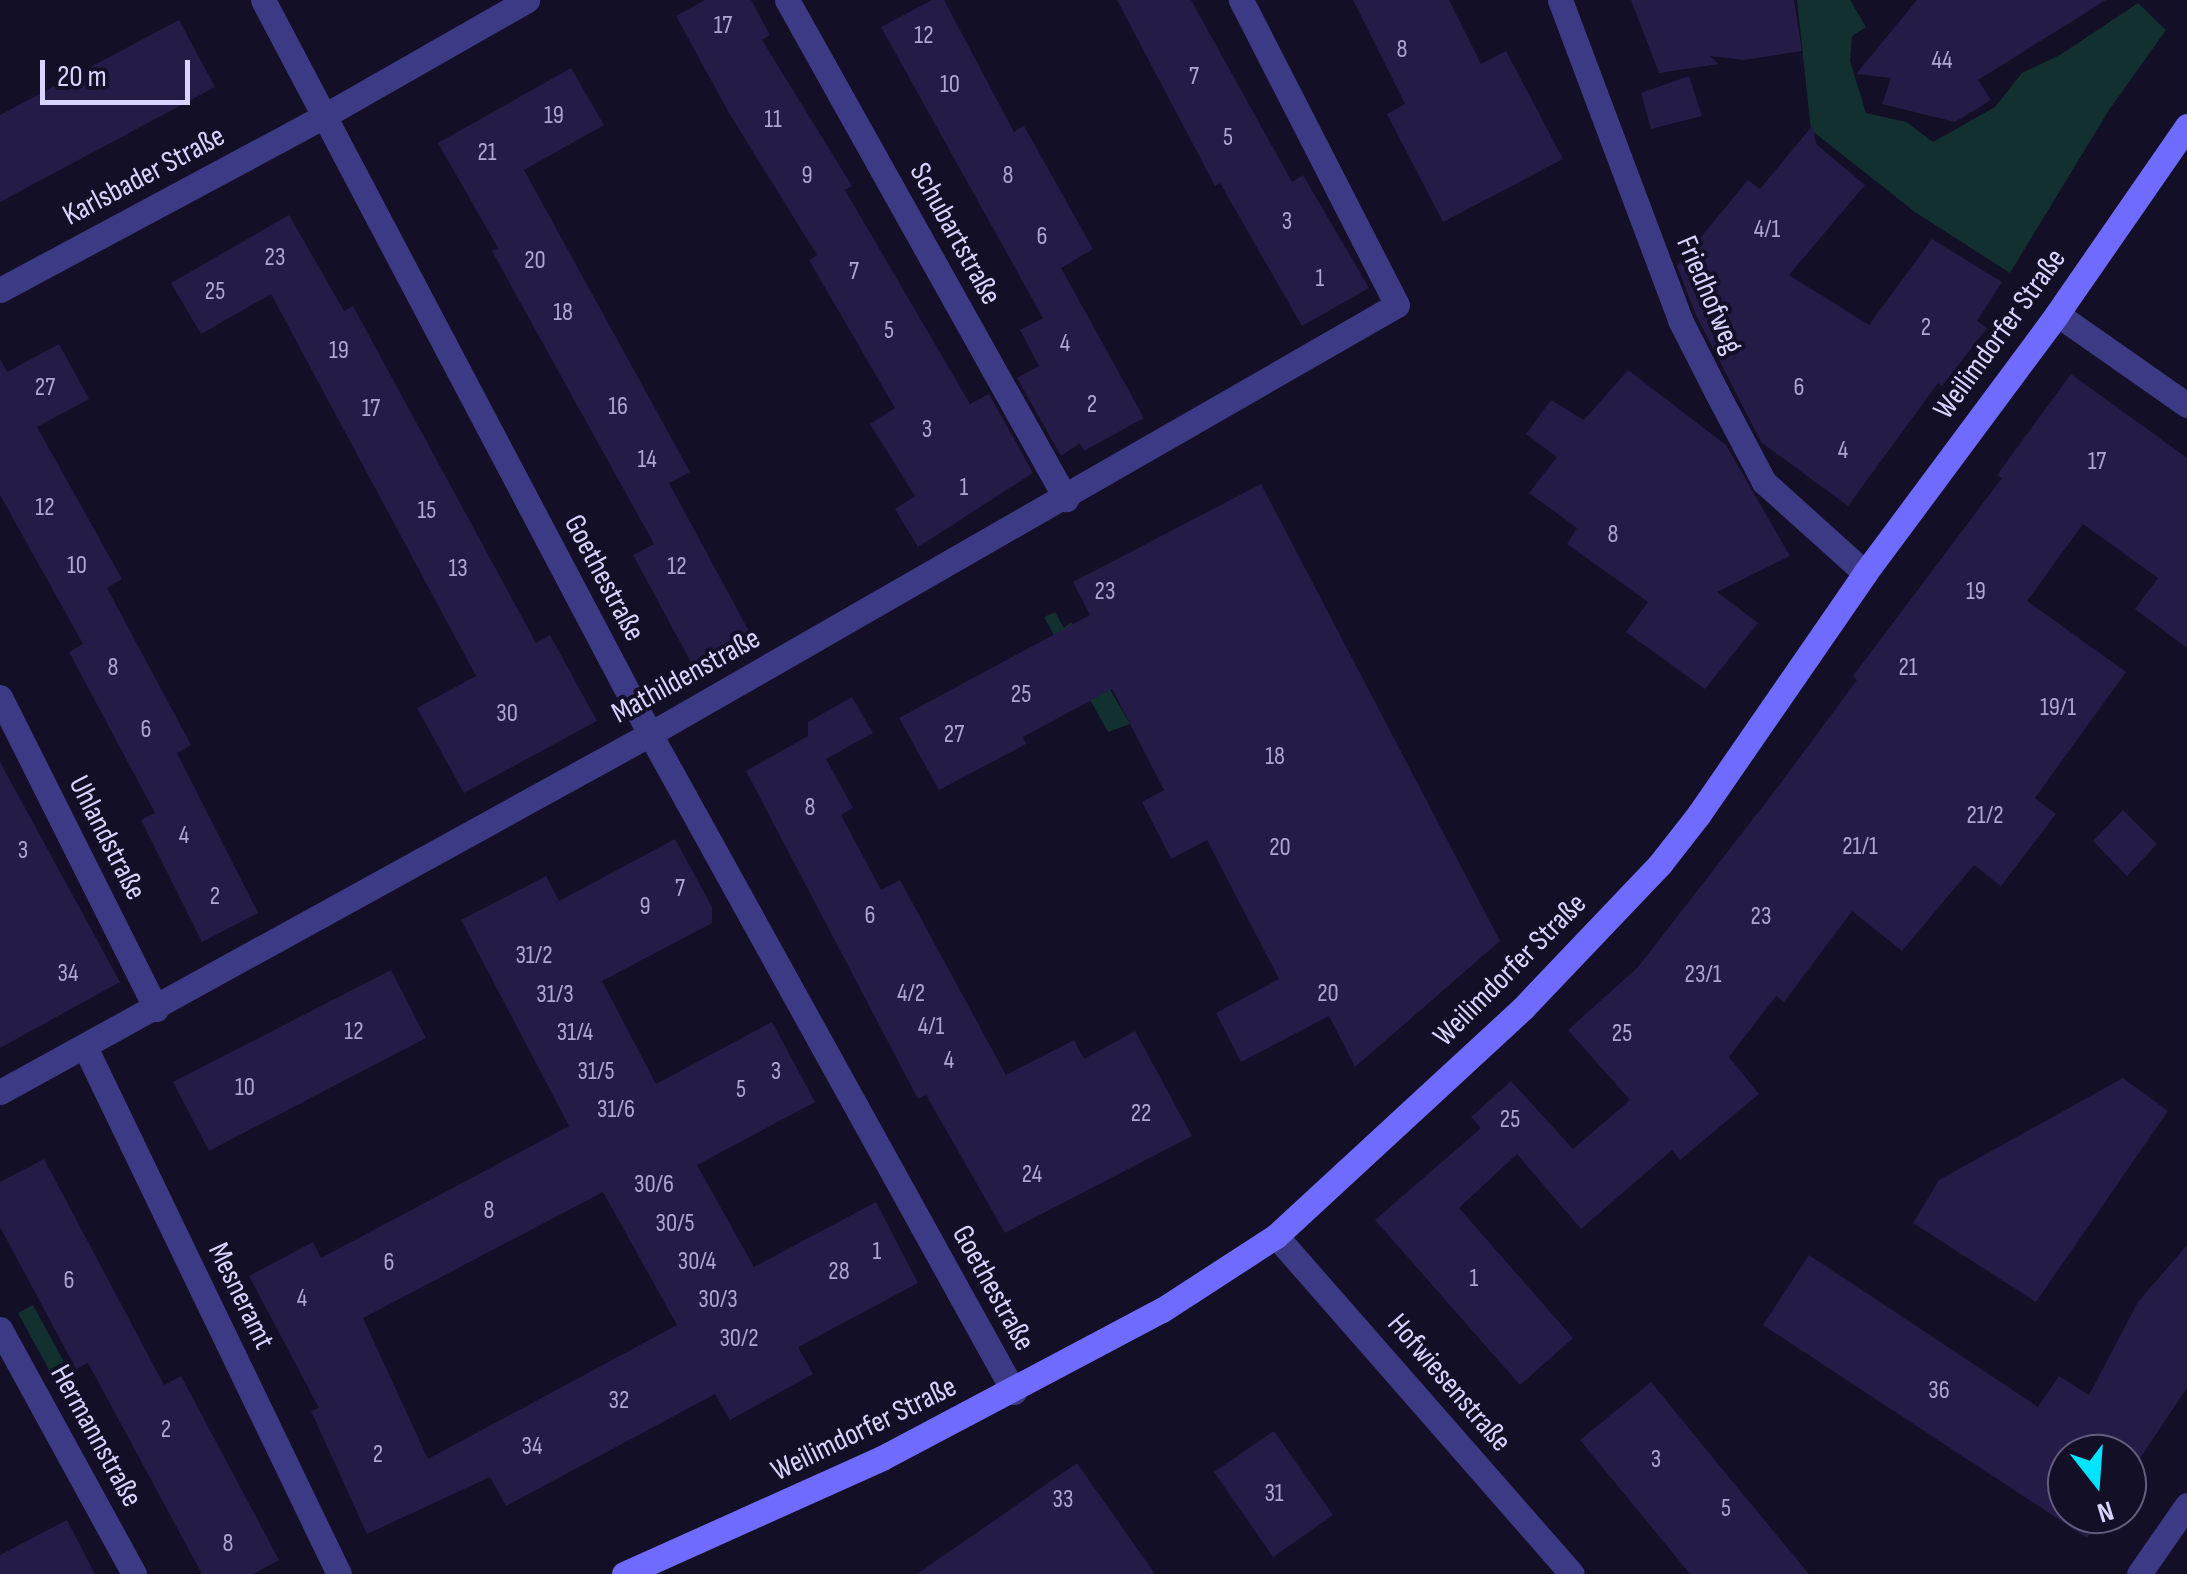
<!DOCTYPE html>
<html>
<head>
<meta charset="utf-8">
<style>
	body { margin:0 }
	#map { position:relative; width:2187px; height:1574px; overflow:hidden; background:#130f26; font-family:"Sofia Sans Condensed",sans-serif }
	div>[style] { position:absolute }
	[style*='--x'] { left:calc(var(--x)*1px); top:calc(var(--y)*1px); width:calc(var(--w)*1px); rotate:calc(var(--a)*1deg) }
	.green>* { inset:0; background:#12302f }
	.building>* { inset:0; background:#241b47 }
	.street>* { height:25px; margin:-12.5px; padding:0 12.5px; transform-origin:12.5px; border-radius:12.5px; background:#3d3a85 }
	.secondary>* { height:25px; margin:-12.5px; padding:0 12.5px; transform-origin:12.5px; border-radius:12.5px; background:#6f6bff }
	span { translate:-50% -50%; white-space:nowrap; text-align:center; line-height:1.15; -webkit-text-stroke:8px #130f26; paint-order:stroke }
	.number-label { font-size:25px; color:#aca6d1 }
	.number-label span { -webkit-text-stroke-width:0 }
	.street-label { font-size:30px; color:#d9d4ff }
	.north { position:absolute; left:2047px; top:1434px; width:100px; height:100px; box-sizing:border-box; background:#130f26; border:2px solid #625e7d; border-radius:50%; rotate:163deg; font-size:28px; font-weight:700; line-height:40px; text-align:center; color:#d9d4ff }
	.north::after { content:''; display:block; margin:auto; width:35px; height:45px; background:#00e5ff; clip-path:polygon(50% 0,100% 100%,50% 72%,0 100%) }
	.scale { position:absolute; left:40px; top:60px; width:150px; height:45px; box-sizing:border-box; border:5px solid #d9d4ff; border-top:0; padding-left:12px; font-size:30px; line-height:35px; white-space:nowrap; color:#d9d4ff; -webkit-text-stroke:8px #130f26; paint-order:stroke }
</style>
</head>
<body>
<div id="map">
	<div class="green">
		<div style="clip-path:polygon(1797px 0,1850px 0,1866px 27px,1852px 36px,1850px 61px,1866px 113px,1906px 122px,1933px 142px,1995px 107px,2022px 73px,2060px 55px,2138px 3px,2166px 30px,2109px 110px,2010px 273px,1915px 212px,1811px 130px)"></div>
		<div style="clip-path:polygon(1055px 612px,1064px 628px,1071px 622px,1130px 724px,1108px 732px,1044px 617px)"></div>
		<div style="clip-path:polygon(33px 1305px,75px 1382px,60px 1390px,18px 1313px)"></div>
	</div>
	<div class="building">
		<div style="clip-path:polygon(705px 0,751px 0,770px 35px,762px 40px,852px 186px,845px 190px,970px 404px,989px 394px,1033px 473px,918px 547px,895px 509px,915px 496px,870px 424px,895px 408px,809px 260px,817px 255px,729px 113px,676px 16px)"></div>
		<div style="clip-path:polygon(932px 0,944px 0,1014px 132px,1024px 126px,1093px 249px,1061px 268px,1144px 418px,1084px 451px,1080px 443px,1061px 456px,1017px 378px,1039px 366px,1020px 330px,1043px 318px,881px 27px)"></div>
		<div style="clip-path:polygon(1117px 0,1191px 0,1292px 182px,1303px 175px,1369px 288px,1302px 326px,1220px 183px,1215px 186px)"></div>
		<div style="clip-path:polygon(1353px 0,1449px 0,1481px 64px,1506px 51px,1563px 159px,1443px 222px,1387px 114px,1405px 104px)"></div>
		<div style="clip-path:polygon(1631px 0,1794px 0,1802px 51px,1744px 60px,1710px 56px,1719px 64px,1659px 73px)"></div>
		<div style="clip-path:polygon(1917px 0,2106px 0,1978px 80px,1991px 100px,1955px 122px,1882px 104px,1891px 78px,1856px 74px)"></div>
		<div style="clip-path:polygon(179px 20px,215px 87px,0 202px,0 115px)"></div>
		<div style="clip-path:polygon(571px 68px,604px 125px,524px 170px,690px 472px,669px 483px,751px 635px,693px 666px,633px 555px,654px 544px,520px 302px,492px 251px,498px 248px,438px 143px)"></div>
		<div style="clip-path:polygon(1689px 76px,1702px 116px,1651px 129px,1641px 93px)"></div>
		<div style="clip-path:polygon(1813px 125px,1816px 144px,1865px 185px,1789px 275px,1869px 325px,1932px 239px,2002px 282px,1977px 321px,1987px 328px,1942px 386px,1938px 383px,1848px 506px,1761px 442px,1695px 313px,1677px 266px,1748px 180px,1760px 189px)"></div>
		<div style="clip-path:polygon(289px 215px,344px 311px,353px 306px,536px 643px,550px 635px,597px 721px,464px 793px,417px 708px,476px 676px,271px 294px,201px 334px,171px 283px)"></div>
		<div style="clip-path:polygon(59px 344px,89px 399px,37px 427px,122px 579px,107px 588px,191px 745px,177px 753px,258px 913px,202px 942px,141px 820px,155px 813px,69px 652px,83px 644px,0 495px,0 359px,7px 372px)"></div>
		<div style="clip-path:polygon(1628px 370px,1726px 445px,1790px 556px,1717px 592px,1758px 623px,1705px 689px,1626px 632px,1648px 602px,1567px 544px,1577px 528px,1529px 493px,1557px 457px,1526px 434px,1551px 400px,1584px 420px)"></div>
		<div style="clip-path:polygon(2071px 374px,2187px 458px,2187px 648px,2135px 609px,2158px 578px,2083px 524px,2027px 601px,2126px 672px,2035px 798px,2056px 814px,2001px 886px,1974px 865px,1902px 951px,1852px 911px,1784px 1002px,1776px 996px,1729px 1057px,1759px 1094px,1680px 1160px,1672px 1150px,1581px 1229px,1517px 1154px,1459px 1208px,1573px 1338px,1520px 1385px,1375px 1220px,1481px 1128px,1471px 1117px,1511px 1081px,1573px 1149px,1630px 1100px,1568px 1030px,1638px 967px,1777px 788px,1857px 680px,1853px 676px,2002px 478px,1997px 475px)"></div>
		<div style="clip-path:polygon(1261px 484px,1500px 941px,1355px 1067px,1329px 1016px,1241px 1062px,1216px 1013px,1279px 979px,1207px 840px,1171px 859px,1142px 802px,1164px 790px,1112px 689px,1023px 737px,1026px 744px,939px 790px,899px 718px,1090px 615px,1073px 582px)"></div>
		<div style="clip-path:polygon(852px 697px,873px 733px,826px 759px,853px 808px,841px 815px,881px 890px,900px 880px,1006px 1075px,1074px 1040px,1084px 1059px,1135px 1031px,1192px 1136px,1005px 1233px,926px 1095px,918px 1099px,746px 771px,808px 736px,808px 722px)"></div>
		<div style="clip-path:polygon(0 762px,120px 982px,0 1048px)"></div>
		<div style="clip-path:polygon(2123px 810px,2157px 844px,2127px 876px,2093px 841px)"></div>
		<div style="clip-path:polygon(evenodd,675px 839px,712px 907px,712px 923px,602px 981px,656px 1084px,772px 1022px,815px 1102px,697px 1165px,754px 1267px,876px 1202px,918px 1283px,798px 1347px,813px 1374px,730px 1420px,715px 1394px,506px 1506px,490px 1477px,367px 1534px,311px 1411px,319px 1408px,249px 1276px,313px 1242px,321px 1258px,569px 1126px,461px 920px,546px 876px,559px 901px,675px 839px,603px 1192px,677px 1325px,428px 1459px,363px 1318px,603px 1192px)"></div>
		<div style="clip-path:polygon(391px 970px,426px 1038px,209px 1151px,173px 1082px)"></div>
		<div style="clip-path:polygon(2123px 1078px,2168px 1111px,2036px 1302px,1913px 1223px,1939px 1180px)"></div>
		<div style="clip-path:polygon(44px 1159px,164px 1385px,181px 1376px,279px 1560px,253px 1574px,202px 1574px,88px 1363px,76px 1369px,0 1227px,0 1182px)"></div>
		<div style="clip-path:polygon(2187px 1245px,2187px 1388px,2127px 1478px,2127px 1454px,2067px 1454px,2067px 1514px,2103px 1514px,2087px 1538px,1763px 1325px,1809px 1255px,2038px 1407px,2059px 1376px,2089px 1395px,2138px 1302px)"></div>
		<div style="clip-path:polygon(1651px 1382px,1732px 1481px,1809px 1574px,1690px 1574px,1580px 1440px)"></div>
		<div style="clip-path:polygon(1274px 1431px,1333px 1515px,1273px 1557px,1214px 1472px)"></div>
		<div style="clip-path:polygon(1077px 1463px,1155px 1574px,917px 1574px)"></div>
		<div style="clip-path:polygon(67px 1520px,95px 1574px,0 1574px,0 1555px)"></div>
	</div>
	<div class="street">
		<div style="--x:263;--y:0;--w:830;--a:62.2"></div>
		<div style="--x:650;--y:734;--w:752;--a:61.05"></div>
		<div style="--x:787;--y:0;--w:572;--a:60.79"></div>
		<div style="--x:1560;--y:0;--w:342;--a:69.4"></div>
		<div style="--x:1680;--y:320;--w:80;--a:63.1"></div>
		<div style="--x:1716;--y:391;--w:103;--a:62.2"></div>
		<div style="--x:1764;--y:482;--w:136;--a:42"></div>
		<div style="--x:0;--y:290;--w:368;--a:-28.2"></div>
		<div style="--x:324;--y:116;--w:234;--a:-29.7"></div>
		<div style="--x:2057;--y:314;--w:159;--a:35"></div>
		<div style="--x:0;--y:697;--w:349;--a:63.4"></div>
		<div style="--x:85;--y:1047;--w:585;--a:64.27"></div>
		<div style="--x:0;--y:1092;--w:742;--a:-28.84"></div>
		<div style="--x:650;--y:734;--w:861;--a:-29.87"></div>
		<div style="--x:1397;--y:305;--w:343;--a:-117.1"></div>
		<div style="--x:1276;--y:1236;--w:449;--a:48.8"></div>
		<div style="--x:0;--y:1329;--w:279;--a:61.3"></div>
		<div style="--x:2139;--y:1574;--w:84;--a:-55.2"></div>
	</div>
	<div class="secondary">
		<div style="--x:624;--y:1574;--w:283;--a:-24.2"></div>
		<div style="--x:882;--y:1458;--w:317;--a:-27.9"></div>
		<div style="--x:1162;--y:1310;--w:136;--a:-33"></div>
		<div style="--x:1276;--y:1236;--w:336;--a:-42.7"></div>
		<div style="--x:1523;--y:1008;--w:199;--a:-46.4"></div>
		<div style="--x:1660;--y:864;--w:63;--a:-52"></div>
		<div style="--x:1699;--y:814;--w:293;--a:-55.4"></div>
		<div style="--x:1865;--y:573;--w:322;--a:-53.4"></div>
		<div style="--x:2057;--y:314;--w:229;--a:-55.3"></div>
	</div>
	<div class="number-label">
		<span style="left:723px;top:26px">17</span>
		<span style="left:924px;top:36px">12</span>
		<span style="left:1402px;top:50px">8</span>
		<span style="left:1942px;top:61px">44</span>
		<span style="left:1194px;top:77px">7</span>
		<span style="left:950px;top:85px">10</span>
		<span style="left:554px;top:116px">19</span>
		<span style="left:773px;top:120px">11</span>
		<span style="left:1228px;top:138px">5</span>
		<span style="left:487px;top:153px">21</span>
		<span style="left:807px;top:176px">9</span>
		<span style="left:1008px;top:176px">8</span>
		<span style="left:1287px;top:222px">3</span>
		<span style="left:1767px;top:230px">4/1</span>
		<span style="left:1042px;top:237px">6</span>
		<span style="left:275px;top:258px">23</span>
		<span style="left:535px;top:261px">20</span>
		<span style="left:854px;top:272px">7</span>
		<span style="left:1320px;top:279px">1</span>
		<span style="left:215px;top:292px">25</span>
		<span style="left:563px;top:313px">18</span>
		<span style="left:1926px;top:328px">2</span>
		<span style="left:889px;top:331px">5</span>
		<span style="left:1065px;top:344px">4</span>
		<span style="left:339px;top:351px">19</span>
		<span style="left:45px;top:388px">27</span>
		<span style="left:1799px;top:388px">6</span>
		<span style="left:1092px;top:405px">2</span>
		<span style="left:618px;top:407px">16</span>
		<span style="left:371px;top:409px">17</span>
		<span style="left:927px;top:430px">3</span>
		<span style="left:1843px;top:451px">4</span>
		<span style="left:647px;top:460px">14</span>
		<span style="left:2097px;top:462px">17</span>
		<span style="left:964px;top:488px">1</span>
		<span style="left:45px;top:508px">12</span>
		<span style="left:427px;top:511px">15</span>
		<span style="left:1613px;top:535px">8</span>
		<span style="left:77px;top:566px">10</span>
		<span style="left:677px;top:567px">12</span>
		<span style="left:458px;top:569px">13</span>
		<span style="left:1105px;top:592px">23</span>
		<span style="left:1976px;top:592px">19</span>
		<span style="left:113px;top:668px">8</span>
		<span style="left:1908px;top:668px">21</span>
		<span style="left:1021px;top:695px">25</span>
		<span style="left:2058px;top:708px">19/1</span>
		<span style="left:507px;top:714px">30</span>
		<span style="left:146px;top:730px">6</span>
		<span style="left:954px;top:735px">27</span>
		<span style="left:1275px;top:757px">18</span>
		<span style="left:810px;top:808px">8</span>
		<span style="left:1985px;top:816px">21/2</span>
		<span style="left:184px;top:836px">4</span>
		<span style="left:1860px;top:847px">21/1</span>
		<span style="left:1280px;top:848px">20</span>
		<span style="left:23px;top:851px">3</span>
		<span style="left:680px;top:889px">7</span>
		<span style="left:215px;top:897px">2</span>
		<span style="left:645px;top:907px">9</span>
		<span style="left:870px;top:916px">6</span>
		<span style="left:1761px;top:917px">23</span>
		<span style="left:534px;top:956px">31/2</span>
		<span style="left:68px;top:974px">34</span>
		<span style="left:1703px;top:975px">23/1</span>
		<span style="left:911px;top:994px">4/2</span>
		<span style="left:1328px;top:994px">20</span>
		<span style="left:555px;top:995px">31/3</span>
		<span style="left:931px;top:1027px">4/1</span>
		<span style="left:354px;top:1032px">12</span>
		<span style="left:575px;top:1033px">31/4</span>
		<span style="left:1622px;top:1034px">25</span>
		<span style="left:949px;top:1061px">4</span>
		<span style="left:596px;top:1072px">31/5</span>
		<span style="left:776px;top:1072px">3</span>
		<span style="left:245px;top:1088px">10</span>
		<span style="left:741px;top:1090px">5</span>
		<span style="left:616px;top:1110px">31/6</span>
		<span style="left:1141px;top:1114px">22</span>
		<span style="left:1510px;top:1120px">25</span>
		<span style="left:1032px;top:1175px">24</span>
		<span style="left:654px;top:1185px">30/6</span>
		<span style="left:489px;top:1211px">8</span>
		<span style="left:675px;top:1224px">30/5</span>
		<span style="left:877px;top:1252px">1</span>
		<span style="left:697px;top:1262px">30/4</span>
		<span style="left:389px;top:1263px">6</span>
		<span style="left:839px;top:1272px">28</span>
		<span style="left:1474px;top:1279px">1</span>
		<span style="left:69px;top:1281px">6</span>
		<span style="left:302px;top:1299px">4</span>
		<span style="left:718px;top:1300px">30/3</span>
		<span style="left:739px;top:1339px">30/2</span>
		<span style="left:1939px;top:1391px">36</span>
		<span style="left:619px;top:1401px">32</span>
		<span style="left:166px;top:1430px">2</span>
		<span style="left:532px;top:1447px">34</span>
		<span style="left:378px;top:1455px">2</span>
		<span style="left:1656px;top:1460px">3</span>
		<span style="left:1274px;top:1494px">31</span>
		<span style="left:1063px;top:1500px">33</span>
		<span style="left:1726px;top:1509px">5</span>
		<span style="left:228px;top:1544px">8</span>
	</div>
	<div class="street-label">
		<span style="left:144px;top:176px;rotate:-28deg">Karlsbader Straße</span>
		<span style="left:955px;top:234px;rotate:61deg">Schubartstraße</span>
		<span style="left:1709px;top:295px;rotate:67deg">Friedhofweg</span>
		<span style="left:2000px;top:334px;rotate:-54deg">Weilimdorfer Straße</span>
		<span style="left:604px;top:578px;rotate:62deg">Goethestraße</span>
		<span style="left:686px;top:676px;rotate:-29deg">Mathildenstraße</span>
		<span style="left:107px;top:838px;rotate:63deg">Uhlandstraße</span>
		<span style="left:1510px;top:970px;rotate:-45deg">Weilimdorfer Straße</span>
		<span style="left:993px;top:1288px;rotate:61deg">Goethestraße</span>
		<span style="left:241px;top:1296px;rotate:64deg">Mesneramt</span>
		<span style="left:1449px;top:1383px;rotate:49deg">Hofwiesenstraße</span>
		<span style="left:864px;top:1429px;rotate:-26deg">Weilimdorfer Straße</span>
		<span style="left:96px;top:1436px;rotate:61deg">Hermannstraße</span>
	</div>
	<div class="north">N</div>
	<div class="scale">20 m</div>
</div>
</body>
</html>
